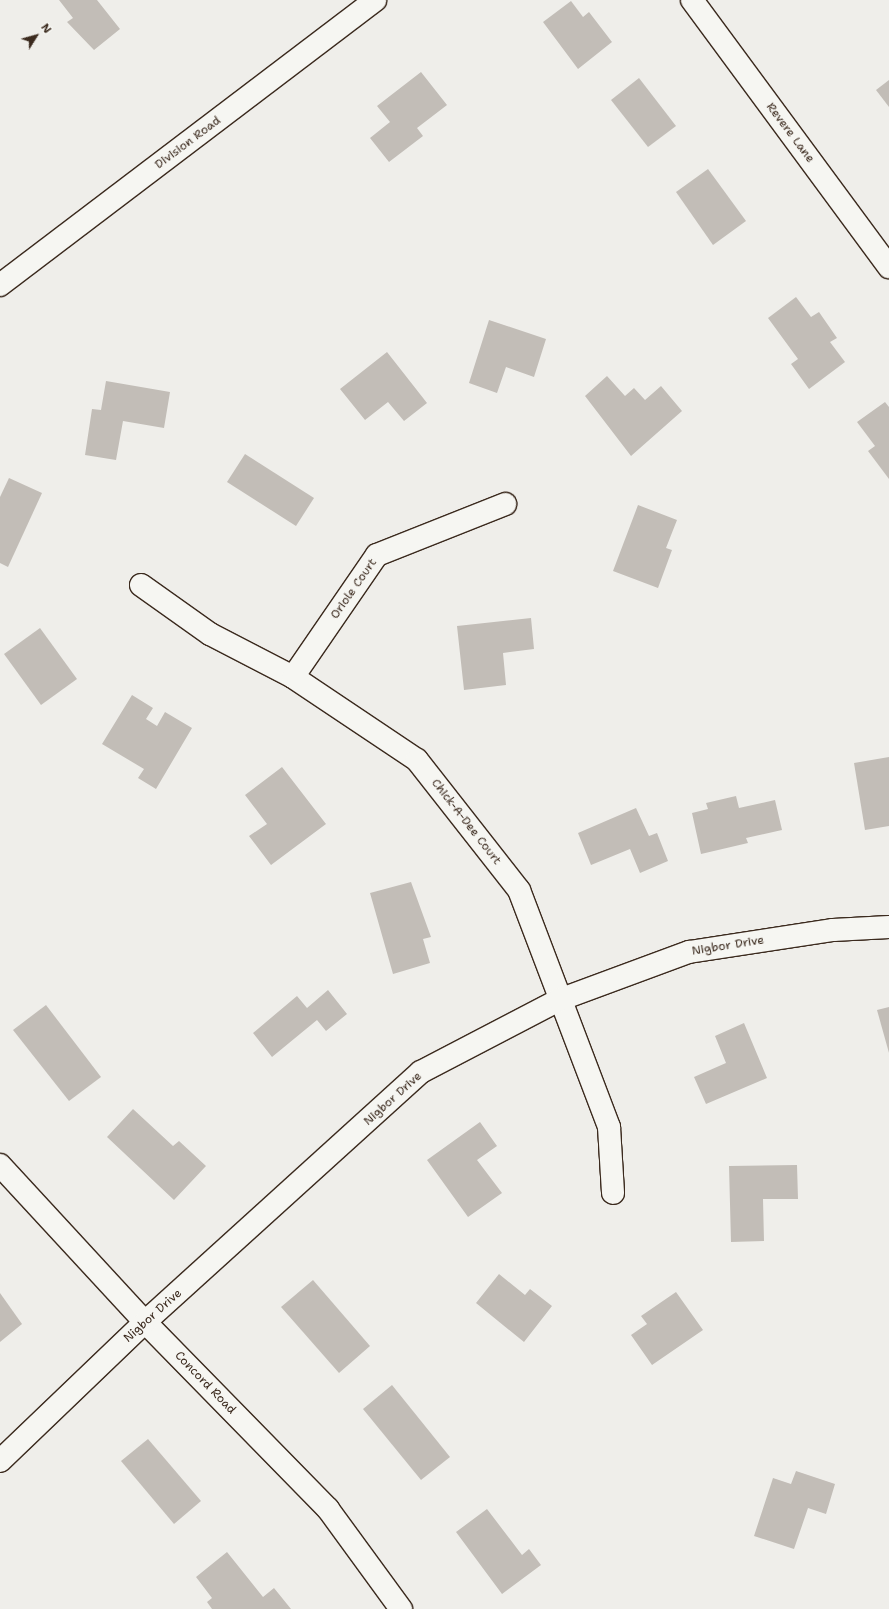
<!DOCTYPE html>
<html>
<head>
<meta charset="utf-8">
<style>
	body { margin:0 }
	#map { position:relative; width:889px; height:1609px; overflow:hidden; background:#efeeea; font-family:"Shantell Sans",sans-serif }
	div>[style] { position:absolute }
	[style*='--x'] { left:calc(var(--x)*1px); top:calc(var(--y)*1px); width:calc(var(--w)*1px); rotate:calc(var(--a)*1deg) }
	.building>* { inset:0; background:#c2bdb7 }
	.roads { filter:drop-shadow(1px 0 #3b2a1e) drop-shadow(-1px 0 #3b2a1e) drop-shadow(0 1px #3b2a1e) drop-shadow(0 -1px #3b2a1e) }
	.minor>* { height:22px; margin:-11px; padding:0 11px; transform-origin:11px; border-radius:11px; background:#f6f6f2 }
	.tertiary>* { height:22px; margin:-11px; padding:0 11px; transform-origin:11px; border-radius:11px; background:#f6f6f2 }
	span { translate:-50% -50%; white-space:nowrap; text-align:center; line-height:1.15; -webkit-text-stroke:3px #f6f6f2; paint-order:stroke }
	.street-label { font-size:12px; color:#3b2a1e }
	.north { position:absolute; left:16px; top:16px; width:40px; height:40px; -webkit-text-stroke:3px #f6f6f2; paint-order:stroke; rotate:53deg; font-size:11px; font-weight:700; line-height:16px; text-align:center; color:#3b2a1e }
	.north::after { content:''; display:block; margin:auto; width:14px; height:18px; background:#3b2a1e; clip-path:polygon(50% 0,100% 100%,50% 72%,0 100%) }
</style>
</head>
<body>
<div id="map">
	<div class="building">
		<div style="clip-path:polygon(59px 0,97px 0,120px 29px,94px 50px,67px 22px,73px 18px)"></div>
		<div style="clip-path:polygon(571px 1px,583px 17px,589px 12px,612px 42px,578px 69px,543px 22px)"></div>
		<div style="clip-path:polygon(421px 72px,447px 105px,417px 128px,423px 136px,389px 162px,370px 138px,390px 122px,377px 106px)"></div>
		<div style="clip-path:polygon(639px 78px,676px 126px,648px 147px,611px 100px)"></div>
		<div style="clip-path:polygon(889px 80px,889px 107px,876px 90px)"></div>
		<div style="clip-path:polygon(708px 169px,746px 221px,713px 245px,676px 192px)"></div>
		<div style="clip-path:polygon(796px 297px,811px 317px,819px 312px,837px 338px,830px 342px,845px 362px,809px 389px,791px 364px,798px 359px,768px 318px)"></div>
		<div style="clip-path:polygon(489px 320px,546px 339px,534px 377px,506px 367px,497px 393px,469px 383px)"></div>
		<div style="clip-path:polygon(387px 352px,427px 403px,404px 421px,388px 402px,365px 420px,340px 389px)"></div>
		<div style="clip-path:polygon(607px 376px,625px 396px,634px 388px,645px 400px,661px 386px,682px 411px,631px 456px,585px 396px)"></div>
		<div style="clip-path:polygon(106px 381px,170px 392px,164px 428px,123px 421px,116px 460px,85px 455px,92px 409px,101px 410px)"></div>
		<div style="clip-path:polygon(885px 402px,889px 407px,889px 479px,868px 451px,875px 446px,857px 422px)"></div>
		<div style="clip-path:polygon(245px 454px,314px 498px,296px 526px,227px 482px)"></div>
		<div style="clip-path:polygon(9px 478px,42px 493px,8px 567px,0 563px,0 497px)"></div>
		<div style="clip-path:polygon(638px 505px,677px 520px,666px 548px,672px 550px,658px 588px,613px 571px)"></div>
		<div style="clip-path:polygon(531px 618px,534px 649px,503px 653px,506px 685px,464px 690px,457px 626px)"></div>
		<div style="clip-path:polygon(40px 628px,77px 679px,41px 705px,4px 654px)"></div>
		<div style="clip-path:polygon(132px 695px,153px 708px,146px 719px,157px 726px,165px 712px,192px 728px,156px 789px,138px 778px,144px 769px,102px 744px)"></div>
		<div style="clip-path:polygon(889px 757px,889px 826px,865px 830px,854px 763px)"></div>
		<div style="clip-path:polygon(282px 767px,326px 824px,271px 865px,249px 836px,267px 824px,245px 795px)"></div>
		<div style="clip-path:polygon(736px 796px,739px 808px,775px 800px,782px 830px,746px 838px,748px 843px,701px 854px,692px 813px,708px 809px,706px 803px)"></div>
		<div style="clip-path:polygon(636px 808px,649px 836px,657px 833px,668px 861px,640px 873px,630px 849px,591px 865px,578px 833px)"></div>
		<div style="clip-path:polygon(411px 882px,431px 937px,423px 939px,430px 963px,393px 974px,370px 893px)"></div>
		<div style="clip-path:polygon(328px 990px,347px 1014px,326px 1031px,317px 1020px,272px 1057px,253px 1033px,297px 996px,307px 1008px)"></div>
		<div style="clip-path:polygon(46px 1005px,101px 1077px,69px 1101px,13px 1030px)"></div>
		<div style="clip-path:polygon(889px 1007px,889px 1053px,877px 1010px)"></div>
		<div style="clip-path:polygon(744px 1023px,767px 1078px,706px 1104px,694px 1077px,726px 1063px,715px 1036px)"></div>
		<div style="clip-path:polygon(133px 1109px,173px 1146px,179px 1141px,206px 1166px,174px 1200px,107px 1137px)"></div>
		<div style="clip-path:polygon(480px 1122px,497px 1146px,477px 1160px,502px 1193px,468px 1217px,427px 1160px)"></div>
		<div style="clip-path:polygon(797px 1165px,798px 1199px,763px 1199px,764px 1241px,731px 1242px,729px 1166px)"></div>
		<div style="clip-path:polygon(499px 1274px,525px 1295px,530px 1289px,552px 1306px,524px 1342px,476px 1303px)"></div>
		<div style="clip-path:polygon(313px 1280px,370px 1346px,339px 1373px,281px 1307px)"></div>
		<div style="clip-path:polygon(676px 1292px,703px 1330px,652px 1365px,631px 1335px,647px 1324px,641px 1316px)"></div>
		<div style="clip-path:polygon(0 1293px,22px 1324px,0 1342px)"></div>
		<div style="clip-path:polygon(392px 1385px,450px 1457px,421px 1480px,363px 1409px)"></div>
		<div style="clip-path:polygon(148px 1439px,201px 1501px,174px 1524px,121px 1461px)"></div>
		<div style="clip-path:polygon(796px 1471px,835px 1484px,826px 1514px,808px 1508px,794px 1549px,754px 1536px,773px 1478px,791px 1484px)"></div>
		<div style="clip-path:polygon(487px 1509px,522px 1555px,529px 1549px,541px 1565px,502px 1594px,456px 1532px)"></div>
		<div style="clip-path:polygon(227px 1552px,263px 1597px,274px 1588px,291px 1609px,212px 1609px,207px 1602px,212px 1598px,196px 1577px)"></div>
	</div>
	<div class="roads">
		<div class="minor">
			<div style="--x:692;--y:0;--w:332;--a:53.6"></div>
			<div style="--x:141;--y:585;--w:85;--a:35.4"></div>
			<div style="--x:210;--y:634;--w:93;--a:27.4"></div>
			<div style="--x:293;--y:677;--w:149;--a:33.8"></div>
			<div style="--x:417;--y:760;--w:165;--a:51.9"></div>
			<div style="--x:519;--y:890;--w:254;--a:69.2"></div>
			<div style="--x:609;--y:1127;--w:66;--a:86.5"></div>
			<div style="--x:293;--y:677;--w:148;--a:-55.5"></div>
			<div style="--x:377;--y:555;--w:138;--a:-21.7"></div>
			<div style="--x:0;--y:1165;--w:214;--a:47.3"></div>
			<div style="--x:145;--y:1322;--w:262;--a:45.6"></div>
			<div style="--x:328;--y:1509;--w:124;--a:53.9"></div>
			<div style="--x:0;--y:1461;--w:201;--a:-43.8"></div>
			<div style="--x:145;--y:1322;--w:372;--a:-42.2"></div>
			<div style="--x:421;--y:1072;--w:156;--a:-27.6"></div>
			<div style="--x:559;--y:1000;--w:139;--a:-20.3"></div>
			<div style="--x:689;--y:952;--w:146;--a:-8.7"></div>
			<div style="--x:833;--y:930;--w:56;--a:-3.1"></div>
		</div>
		<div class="tertiary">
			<div style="--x:0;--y:285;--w:471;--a:-37.2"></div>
		</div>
	</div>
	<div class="street-label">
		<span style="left:790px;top:133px;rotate:53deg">Revere Lane</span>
		<span style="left:188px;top:143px;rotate:-37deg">Division Road</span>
		<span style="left:354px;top:589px;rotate:-55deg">Oriole Court</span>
		<span style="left:466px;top:822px;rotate:52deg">Chick-A-Dee Court</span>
		<span style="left:728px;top:946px;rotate:-9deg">Nigbor Drive</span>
		<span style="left:393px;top:1099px;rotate:-42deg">Nigbor Drive</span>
		<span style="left:153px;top:1316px;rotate:-42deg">Nigbor Drive</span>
		<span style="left:205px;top:1383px;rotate:46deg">Concord Road</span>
	</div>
	<div class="north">N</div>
</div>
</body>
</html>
